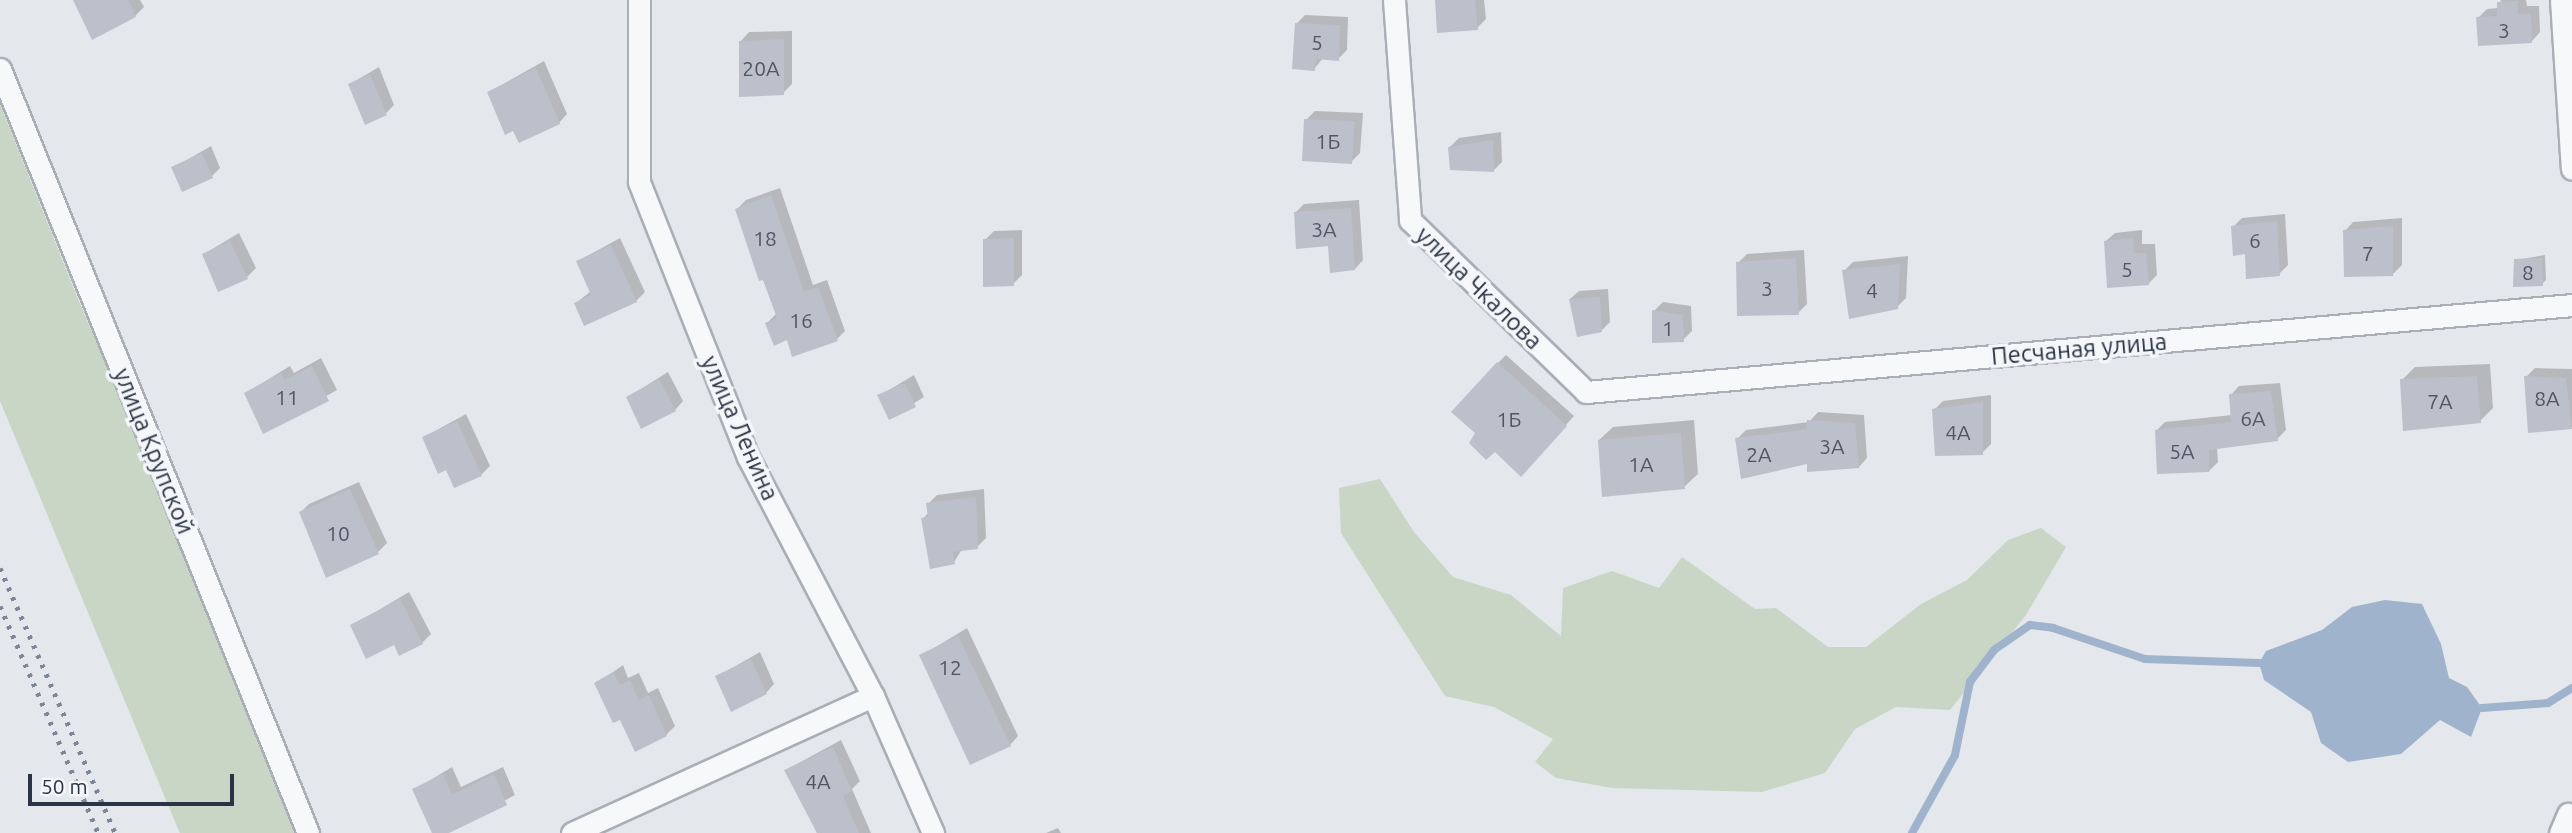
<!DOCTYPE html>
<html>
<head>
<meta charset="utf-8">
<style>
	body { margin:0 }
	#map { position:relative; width:2572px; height:833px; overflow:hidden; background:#e4e7ec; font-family:Ubuntu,sans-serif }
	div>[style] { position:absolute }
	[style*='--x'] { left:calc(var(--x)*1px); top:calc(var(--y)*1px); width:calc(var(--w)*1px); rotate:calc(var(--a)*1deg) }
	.green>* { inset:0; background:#c9d6c5 }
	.water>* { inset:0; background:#9fb4cc }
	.shadow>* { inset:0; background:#0003 }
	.stream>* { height:8px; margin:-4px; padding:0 4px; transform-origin:4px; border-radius:4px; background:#9fb4cc }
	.building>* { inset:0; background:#bbc0ca }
	.roads { filter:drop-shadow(2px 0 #a9aeb7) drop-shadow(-2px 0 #a9aeb7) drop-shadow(0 2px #a9aeb7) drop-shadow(0 -2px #a9aeb7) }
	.street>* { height:21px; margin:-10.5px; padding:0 10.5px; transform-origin:10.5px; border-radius:10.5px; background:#f7f8fa }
	.rail>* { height:5px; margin-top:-2.5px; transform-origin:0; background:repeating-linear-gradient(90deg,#7d8696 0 3.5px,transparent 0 10.5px) }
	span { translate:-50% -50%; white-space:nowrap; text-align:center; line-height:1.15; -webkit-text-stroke:7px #f4f6f9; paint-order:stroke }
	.number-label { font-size:21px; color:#4f5766 }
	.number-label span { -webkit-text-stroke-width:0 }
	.street-label { font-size:24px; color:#2b3445 }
	.scale { position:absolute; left:28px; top:774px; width:206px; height:32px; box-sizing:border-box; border:4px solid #2b3445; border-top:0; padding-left:9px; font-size:21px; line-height:24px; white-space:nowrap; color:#2b3445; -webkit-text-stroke:5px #f4f6f9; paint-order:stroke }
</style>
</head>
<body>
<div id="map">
	<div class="green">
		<div style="clip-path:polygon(0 104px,78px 299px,306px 833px,180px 833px,178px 829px,0 401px)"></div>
		<div style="clip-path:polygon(1380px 479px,1414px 532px,1453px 577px,1511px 595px,1561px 636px,1563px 588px,1612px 571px,1659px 588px,1682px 557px,1755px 609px,1776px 608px,1828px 647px,1866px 647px,1921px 604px,1967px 580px,2008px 540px,2041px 528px,2066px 547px,2026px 615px,1950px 710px,1896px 707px,1855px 729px,1825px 773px,1762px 792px,1612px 788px,1556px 778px,1535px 762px,1553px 739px,1494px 707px,1445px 696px,1341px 533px,1339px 488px)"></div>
	</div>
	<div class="water">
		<div style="clip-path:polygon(2385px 600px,2422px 604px,2441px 644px,2449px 678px,2467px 687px,2482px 708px,2471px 737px,2440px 720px,2401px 754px,2348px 762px,2321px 743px,2311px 712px,2264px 680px,2259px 663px,2266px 651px,2322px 630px,2352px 607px)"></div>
	</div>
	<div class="shadow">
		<div style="clip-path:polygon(75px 0,140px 0,144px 7px,135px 16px)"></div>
		<div style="clip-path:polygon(1437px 0,1484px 0,1486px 19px,1477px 28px)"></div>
		<div style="clip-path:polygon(2501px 0,2526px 0,2527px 6px,2539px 6px,2540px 32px,2532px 41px,2478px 18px,2487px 9px,2499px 8px)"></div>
		<div style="clip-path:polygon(1305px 15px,1348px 17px,1347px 50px,1338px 59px,1323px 58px,1314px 69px,1296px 24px)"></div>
		<div style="clip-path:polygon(792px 31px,792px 84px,783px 93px,741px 41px,749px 32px)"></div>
		<div style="clip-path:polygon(544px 61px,567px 114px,559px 123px,489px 92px)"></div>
		<div style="clip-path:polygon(379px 67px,394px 105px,386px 113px,350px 84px)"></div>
		<div style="clip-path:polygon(1315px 111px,1363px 113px,1360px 153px,1351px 162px,1306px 120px)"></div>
		<div style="clip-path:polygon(1501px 132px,1502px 162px,1494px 170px,1450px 147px,1459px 138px)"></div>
		<div style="clip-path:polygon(211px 146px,220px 168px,212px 176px,173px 168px)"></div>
		<div style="clip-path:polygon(780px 188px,813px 285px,827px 280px,845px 331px,837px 339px,788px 338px,767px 323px,776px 314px,737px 209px,746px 200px)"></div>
		<div style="clip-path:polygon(1359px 200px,1363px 260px,1355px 269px,1295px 213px,1304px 204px)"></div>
		<div style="clip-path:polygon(2285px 214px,2288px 265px,2279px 274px,2247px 252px,2233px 227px,2242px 218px)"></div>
		<div style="clip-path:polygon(2402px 218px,2402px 265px,2393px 274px,2345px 231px,2353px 222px)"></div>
		<div style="clip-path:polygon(1022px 230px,1022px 275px,1013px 284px,985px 240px,994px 231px)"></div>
		<div style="clip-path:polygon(2142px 230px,2142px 244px,2155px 244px,2157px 275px,2148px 284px,2106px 241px,2115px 233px)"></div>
		<div style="clip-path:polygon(239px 233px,256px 268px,247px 277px,204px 254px)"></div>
		<div style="clip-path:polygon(620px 238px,645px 292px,636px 301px,576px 303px,591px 291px,578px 261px)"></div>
		<div style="clip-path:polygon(1804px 250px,1807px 304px,1798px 313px,1738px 263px,1747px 254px)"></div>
		<div style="clip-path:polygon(2545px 255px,2546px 280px,2542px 284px,2516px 260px)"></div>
		<div style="clip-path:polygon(1908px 256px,1906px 298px,1897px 307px,1844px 271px,1853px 262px)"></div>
		<div style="clip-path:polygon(1608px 289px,1610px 322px,1601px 331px,1570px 299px,1579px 291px)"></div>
		<div style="clip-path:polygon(1663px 302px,1691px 306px,1692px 331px,1683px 340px,1654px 311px)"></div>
		<div style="clip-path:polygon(1506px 355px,1574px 416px,1529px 466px,1495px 450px,1478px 433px,1498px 363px)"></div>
		<div style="clip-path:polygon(321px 358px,337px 390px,264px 431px,246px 393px,290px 366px,294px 373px)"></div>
		<div style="clip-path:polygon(2490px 364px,2493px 408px,2480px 421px,2402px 380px,2415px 367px)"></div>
		<div style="clip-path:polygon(2535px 368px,2572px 369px,2572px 427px,2529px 431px,2526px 377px)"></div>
		<div style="clip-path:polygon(668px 372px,683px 401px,675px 410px,628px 397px)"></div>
		<div style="clip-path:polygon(914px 375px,924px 397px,890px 418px,879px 396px)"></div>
		<div style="clip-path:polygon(2280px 383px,2286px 430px,2277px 439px,2217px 447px,2218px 462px,2209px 471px,2156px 431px,2165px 422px,2232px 415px,2231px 395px,2239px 386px)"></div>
		<div style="clip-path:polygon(1991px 395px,1991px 444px,1982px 453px,1934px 410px,1943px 401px)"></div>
		<div style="clip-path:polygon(1818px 412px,1864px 415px,1867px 458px,1859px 467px,1809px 462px,1737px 439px,1746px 430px,1809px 422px)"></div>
		<div style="clip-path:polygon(466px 414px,490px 466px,481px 475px,446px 467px,424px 437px)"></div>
		<div style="clip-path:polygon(1694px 420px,1698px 474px,1684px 487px,1599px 440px,1613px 427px)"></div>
		<div style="clip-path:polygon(359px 482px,387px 543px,378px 552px,301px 512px,309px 504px)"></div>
		<div style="clip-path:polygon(984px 489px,986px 538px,977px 547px,962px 549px,954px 562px,923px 519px,929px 512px,928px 504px,937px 495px)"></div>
		<div style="clip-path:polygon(409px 592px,431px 634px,422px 643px,394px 643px,352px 626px)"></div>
		<div style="clip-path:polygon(967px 628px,1018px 736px,1010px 745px,921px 656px)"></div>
		<div style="clip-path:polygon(760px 652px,774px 684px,766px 693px,718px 676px)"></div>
		<div style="clip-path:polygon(623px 665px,628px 678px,639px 673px,648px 693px,658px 688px,675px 726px,666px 735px,620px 717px,596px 684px)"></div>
		<div style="clip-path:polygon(841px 740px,860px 781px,852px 789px,871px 833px,817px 833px,786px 770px)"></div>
		<div style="clip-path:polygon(452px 767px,461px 787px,503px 767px,515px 795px,445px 833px,434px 833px,414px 790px)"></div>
		<div style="clip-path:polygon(1058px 828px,1061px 833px,1046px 833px)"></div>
	</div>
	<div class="stream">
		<div style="--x:2482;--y:708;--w:66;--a:-4.3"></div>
		<div style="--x:2548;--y:703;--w:28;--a:-32"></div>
		<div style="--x:1912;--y:833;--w:89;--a:-61.1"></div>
		<div style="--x:1955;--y:755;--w:75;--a:-78.4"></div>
		<div style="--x:1970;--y:682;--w:40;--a:-53"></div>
		<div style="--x:1994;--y:650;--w:44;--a:-34.8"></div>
		<div style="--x:2030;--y:625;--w:23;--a:7"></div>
		<div style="--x:2053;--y:628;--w:97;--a:18.6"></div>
		<div style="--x:2145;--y:659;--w:114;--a:2"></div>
	</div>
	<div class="building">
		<div style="clip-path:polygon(73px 0,128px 0,136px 17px,92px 40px)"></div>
		<div style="clip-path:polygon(1435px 0,1475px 0,1478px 30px,1437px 33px)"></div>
		<div style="clip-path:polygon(2518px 1px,2518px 14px,2531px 14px,2532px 43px,2478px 46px,2476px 17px,2497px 16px,2497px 2px)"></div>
		<div style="clip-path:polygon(1295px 23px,1340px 25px,1339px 61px,1316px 59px,1315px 71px,1292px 69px)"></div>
		<div style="clip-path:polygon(784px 39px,784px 95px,739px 97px,739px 41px)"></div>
		<div style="clip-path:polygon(536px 68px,560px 124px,519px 143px,513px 131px,505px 135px,487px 92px)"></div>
		<div style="clip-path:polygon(370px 74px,387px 115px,365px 125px,348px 84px)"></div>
		<div style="clip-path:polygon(1304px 119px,1355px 121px,1352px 164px,1302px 161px)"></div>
		<div style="clip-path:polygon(1493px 140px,1494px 172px,1450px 170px,1448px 147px)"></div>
		<div style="clip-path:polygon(202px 153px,213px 178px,182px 192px,171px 167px)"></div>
		<div style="clip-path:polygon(771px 195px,804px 292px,818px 287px,838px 341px,792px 357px,787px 340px,774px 346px,765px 323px,777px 318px,763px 280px,759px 281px,735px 209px)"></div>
		<div style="clip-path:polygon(1351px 208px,1355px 270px,1330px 273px,1328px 246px,1296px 249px,1294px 212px)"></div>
		<div style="clip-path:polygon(2277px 221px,2280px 276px,2246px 279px,2245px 254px,2233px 256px,2231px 226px)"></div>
		<div style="clip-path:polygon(2393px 226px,2393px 276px,2344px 277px,2343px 230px)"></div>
		<div style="clip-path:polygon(1014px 238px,1014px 286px,983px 287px,983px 239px)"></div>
		<div style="clip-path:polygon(2133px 238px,2134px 253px,2146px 253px,2149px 285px,2107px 288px,2104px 241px)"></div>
		<div style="clip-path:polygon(230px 241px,248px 279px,218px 292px,202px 254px)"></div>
		<div style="clip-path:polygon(611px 245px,637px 302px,584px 326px,574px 303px,591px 295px,576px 261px)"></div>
		<div style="clip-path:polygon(1796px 258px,1799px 315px,1737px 316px,1736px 262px)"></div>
		<div style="clip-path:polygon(2542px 258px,2543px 286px,2513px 287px,2514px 259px)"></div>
		<div style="clip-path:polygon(1900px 264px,1898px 309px,1849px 319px,1842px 270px)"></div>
		<div style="clip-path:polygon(1600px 297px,1602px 332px,1577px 337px,1569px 299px)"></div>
		<div style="clip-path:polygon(1652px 310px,1683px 315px,1684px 342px,1652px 343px)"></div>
		<div style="clip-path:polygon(1497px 362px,1567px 426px,1521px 477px,1495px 452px,1486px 460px,1469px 443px,1475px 433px,1451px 412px)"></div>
		<div style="clip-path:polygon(312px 366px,329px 401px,263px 434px,244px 393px,281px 373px,285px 380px)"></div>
		<div style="clip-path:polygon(2477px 376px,2481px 423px,2403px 431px,2400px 379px)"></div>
		<div style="clip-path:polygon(2524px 376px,2566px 378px,2572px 429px,2528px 433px)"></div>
		<div style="clip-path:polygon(659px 379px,676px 411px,641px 429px,626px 397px)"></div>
		<div style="clip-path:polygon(905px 383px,916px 407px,889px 420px,877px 395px)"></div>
		<div style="clip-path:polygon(2271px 391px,2278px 441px,2209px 450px,2209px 472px,2157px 474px,2155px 430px,2231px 422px,2229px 394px)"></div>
		<div style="clip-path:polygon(1983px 402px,1983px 455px,1935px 456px,1932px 409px)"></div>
		<div style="clip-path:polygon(1807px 420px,1855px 423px,1859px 468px,1807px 472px,1807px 464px,1741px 479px,1735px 438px,1807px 429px)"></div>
		<div style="clip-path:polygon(457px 421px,482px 476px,454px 488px,446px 470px,438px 474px,422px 437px)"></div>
		<div style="clip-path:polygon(1681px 433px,1685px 489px,1602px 497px,1598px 440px)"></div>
		<div style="clip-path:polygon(350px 489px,379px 554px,326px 578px,299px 512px)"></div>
		<div style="clip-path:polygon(976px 497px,978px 549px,953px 552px,955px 564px,930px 569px,921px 518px,928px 517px,926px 503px)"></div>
		<div style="clip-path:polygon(400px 599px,423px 644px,399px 656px,394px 645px,366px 659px,350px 625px)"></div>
		<div style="clip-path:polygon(958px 636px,1011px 746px,970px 765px,919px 655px)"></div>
		<div style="clip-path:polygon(751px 659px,767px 694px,731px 712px,715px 676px)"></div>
		<div style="clip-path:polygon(613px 672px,620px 685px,630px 680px,639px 700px,649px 695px,667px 736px,635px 752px,620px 720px,613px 723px,594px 683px)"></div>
		<div style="clip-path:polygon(833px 747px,852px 791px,843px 796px,859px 833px,817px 833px,784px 770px)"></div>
		<div style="clip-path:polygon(443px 774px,452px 795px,494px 774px,507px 805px,449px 833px,432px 833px,412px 789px)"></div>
	</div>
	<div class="roads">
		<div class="street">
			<div style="--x:639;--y:0;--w:182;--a:90"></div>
			<div style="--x:639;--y:182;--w:296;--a:68.4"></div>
			<div style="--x:748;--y:457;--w:270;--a:62.4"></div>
			<div style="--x:873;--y:696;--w:150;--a:66.3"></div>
			<div style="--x:1394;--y:0;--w:221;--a:85.8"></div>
			<div style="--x:1410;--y:220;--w:246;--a:44.3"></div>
			<div style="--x:1586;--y:392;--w:990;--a:-5.04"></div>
			<div style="--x:2561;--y:0;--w:169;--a:86.3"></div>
			<div style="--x:0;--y:69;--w:824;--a:68.04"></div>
			<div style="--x:572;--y:833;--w:331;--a:-24.5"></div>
			<div style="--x:2560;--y:833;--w:21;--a:-67"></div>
		</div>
	</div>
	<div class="rail">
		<div style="--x:0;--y:568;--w:289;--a:66.5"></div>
		<div style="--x:0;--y:606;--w:247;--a:66.6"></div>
	</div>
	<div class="number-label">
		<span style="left:2504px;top:30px">3</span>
		<span style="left:1317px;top:42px">5</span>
		<span style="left:761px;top:68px">20А</span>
		<span style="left:1328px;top:141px">1Б</span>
		<span style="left:1324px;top:229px">3А</span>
		<span style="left:765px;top:238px">18</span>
		<span style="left:2255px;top:240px">6</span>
		<span style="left:2368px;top:253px">7</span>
		<span style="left:2127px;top:269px">5</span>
		<span style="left:2528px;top:272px">8</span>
		<span style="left:1767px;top:288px">3</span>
		<span style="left:1872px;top:290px">4</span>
		<span style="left:801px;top:320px">16</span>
		<span style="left:1668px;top:328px">1</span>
		<span style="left:287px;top:397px">11</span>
		<span style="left:2547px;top:398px">8А</span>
		<span style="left:2440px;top:401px">7А</span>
		<span style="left:2253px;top:418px">6А</span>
		<span style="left:1509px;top:419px">1Б</span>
		<span style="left:1958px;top:432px">4А</span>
		<span style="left:1832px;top:446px">3А</span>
		<span style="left:2182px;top:451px">5А</span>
		<span style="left:1759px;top:454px">2А</span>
		<span style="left:1641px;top:464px">1А</span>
		<span style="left:338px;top:533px">10</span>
		<span style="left:950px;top:667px">12</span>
		<span style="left:818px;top:781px">4А</span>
	</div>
	<div class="street-label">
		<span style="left:1479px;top:288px;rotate:44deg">улица Чкалова</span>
		<span style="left:2079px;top:349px;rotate:-5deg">Песчаная улица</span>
		<span style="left:740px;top:428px;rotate:66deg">улица Ленина</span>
		<span style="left:154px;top:451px;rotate:68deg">улица Крупской</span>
	</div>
	<div class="scale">50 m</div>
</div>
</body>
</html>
